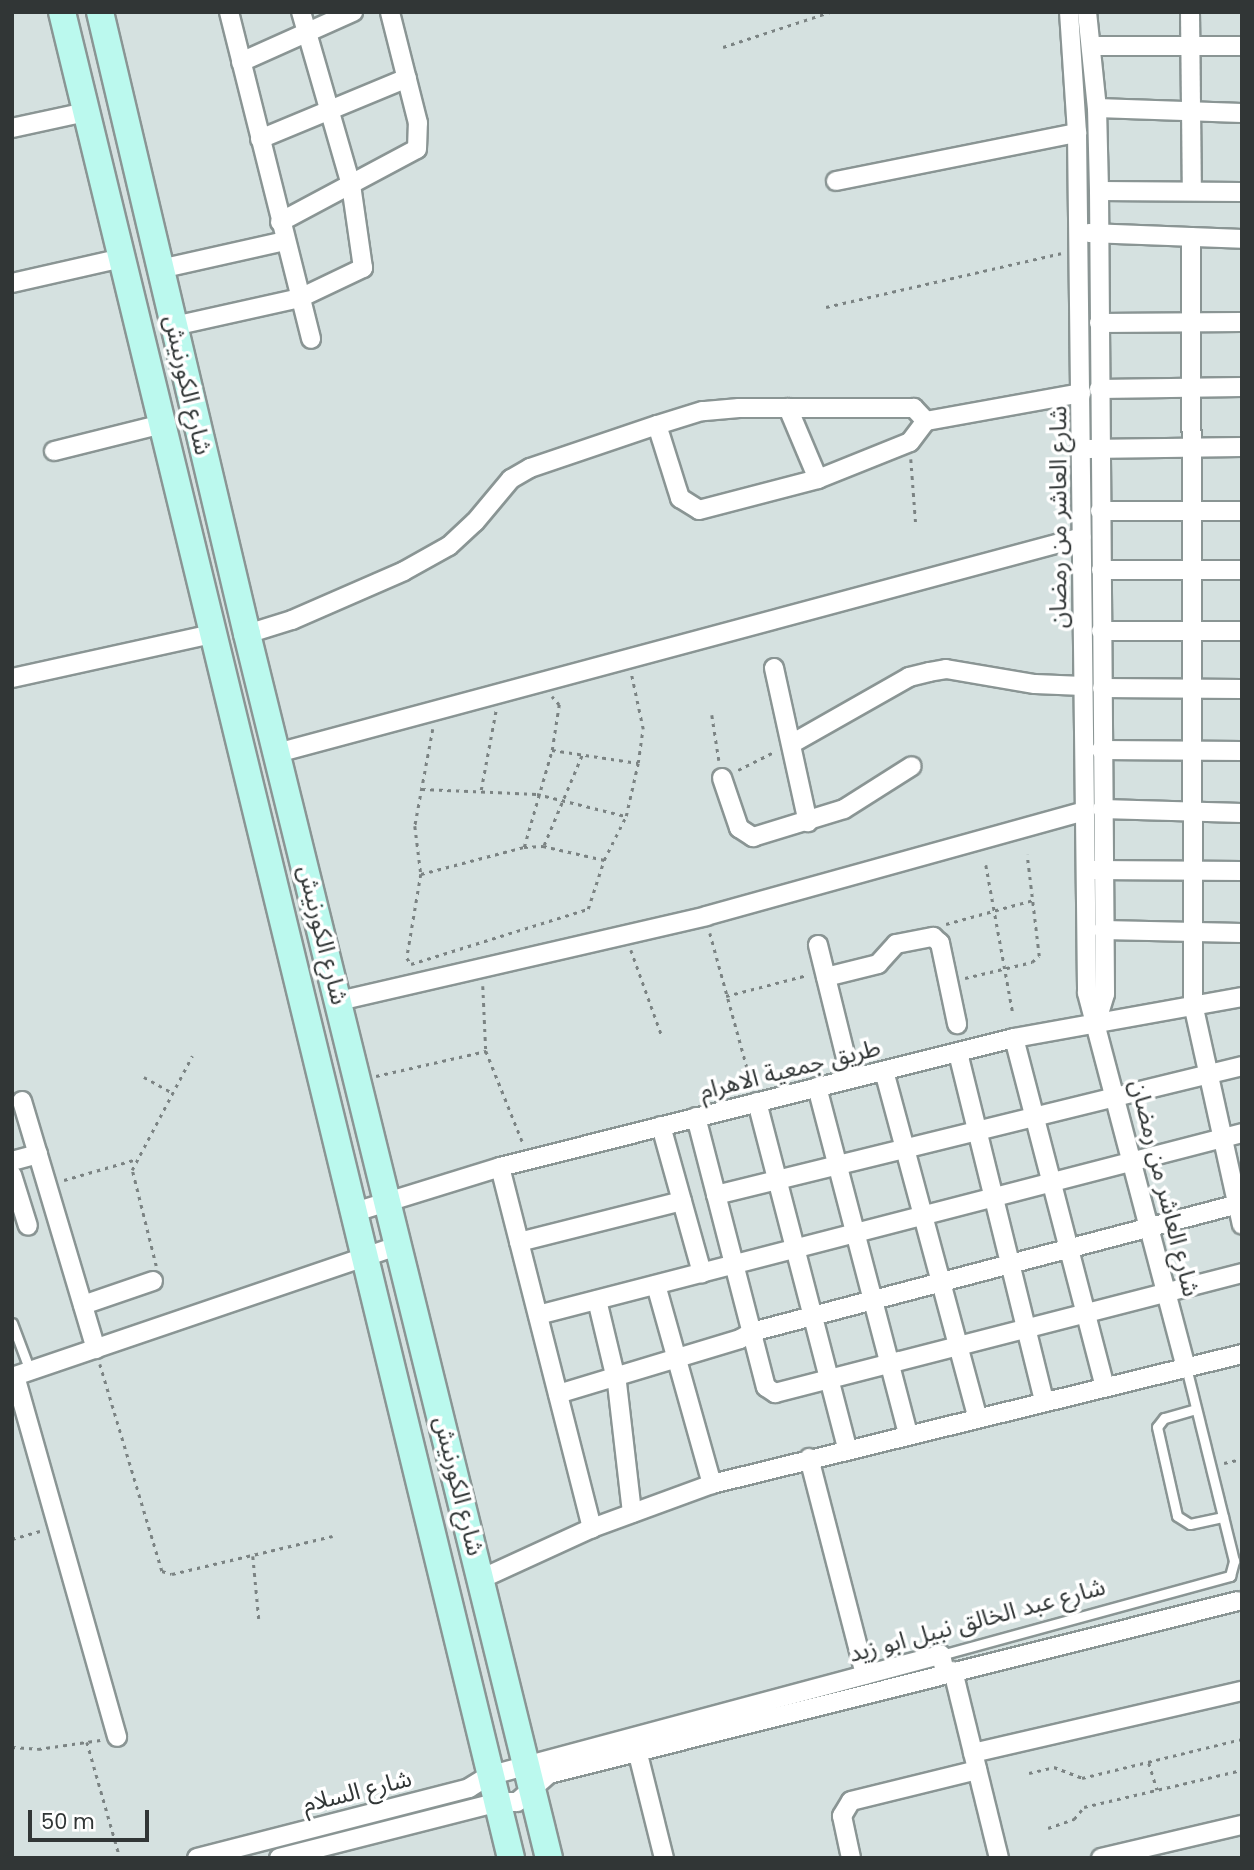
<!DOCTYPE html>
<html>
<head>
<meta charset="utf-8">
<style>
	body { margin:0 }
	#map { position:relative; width:1254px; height:1870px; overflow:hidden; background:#d5e1e0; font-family:Poppins,"Noto Sans Arabic",sans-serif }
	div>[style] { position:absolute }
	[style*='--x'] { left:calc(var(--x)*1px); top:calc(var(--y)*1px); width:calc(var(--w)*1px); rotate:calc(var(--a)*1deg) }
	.path>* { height:2.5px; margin-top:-1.25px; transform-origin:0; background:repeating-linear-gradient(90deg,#7b8383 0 3.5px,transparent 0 8.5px) }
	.roads { filter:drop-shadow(2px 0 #8a9594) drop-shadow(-2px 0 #8a9594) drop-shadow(0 2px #8a9594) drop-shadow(0 -2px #8a9594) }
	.lane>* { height:9px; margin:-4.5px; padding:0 4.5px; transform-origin:4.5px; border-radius:4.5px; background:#fff }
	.street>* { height:18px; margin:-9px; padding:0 9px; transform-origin:9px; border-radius:9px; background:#fff }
	.secondary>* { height:26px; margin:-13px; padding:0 13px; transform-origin:13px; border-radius:13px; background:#bbf9ee }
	span { translate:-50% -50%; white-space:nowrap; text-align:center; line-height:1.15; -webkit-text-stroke:7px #fff; paint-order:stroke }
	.street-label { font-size:24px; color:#313636 }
	.frame { position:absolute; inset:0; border:14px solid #313636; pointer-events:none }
	.scale { position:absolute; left:28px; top:1810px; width:121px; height:32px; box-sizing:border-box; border:4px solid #313636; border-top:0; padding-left:9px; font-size:21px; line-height:24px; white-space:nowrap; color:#313636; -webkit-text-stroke:5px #fff; paint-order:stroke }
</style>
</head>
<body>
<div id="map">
	<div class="path">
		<div style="--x:723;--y:47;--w:113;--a:-18.1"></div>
		<div style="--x:826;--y:307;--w:241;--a:-12.9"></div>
		<div style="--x:911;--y:459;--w:67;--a:85.7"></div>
		<div style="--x:712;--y:715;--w:46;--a:81.2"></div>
		<div style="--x:433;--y:729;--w:99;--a:100.5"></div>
		<div style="--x:415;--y:826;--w:48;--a:82.9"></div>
		<div style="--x:421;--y:874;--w:85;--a:99.5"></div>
		<div style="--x:407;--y:958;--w:7;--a:56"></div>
		<div style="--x:411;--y:964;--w:185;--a:-17.3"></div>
		<div style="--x:588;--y:909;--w:52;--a:-71.9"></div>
		<div style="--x:604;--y:860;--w:49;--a:-63.4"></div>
		<div style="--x:626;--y:816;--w:54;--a:-77.2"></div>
		<div style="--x:638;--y:763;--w:34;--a:-82"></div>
		<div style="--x:643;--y:729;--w:57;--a:-102.1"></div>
		<div style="--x:552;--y:750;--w:87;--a:8.6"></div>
		<div style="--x:738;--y:770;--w:42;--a:-26.6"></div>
		<div style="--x:422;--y:789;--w:115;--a:2.5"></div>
		<div style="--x:537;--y:794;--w:91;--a:14"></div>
		<div style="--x:481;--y:790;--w:81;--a:-79.4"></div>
		<div style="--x:544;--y:845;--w:98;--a:-67.1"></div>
		<div style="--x:524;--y:847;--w:101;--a:-73.9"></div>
		<div style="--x:552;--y:750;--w:46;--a:-81.2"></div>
		<div style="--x:559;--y:705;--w:11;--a:-131"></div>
		<div style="--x:986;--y:865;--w:151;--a:79.7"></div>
		<div style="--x:421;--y:874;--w:106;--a:-14.7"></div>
		<div style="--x:524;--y:847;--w:19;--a:-3"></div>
		<div style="--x:543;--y:846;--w:63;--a:12.9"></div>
		<div style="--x:946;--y:924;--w:90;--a:-15.4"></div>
		<div style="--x:710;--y:933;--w:158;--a:74.6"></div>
		<div style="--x:631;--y:950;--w:91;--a:70.2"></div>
		<div style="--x:965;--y:978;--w:69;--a:-13.4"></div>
		<div style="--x:1032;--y:962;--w:9;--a:-41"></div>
		<div style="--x:1039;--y:956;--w:102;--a:-96.8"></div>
		<div style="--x:483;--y:986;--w:65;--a:87.4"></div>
		<div style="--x:486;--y:1051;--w:99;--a:68.1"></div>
		<div style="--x:726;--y:996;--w:84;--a:-14.5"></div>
		<div style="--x:376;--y:1076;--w:113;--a:-12.8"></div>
		<div style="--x:144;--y:1077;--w:33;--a:29"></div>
		<div style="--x:64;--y:1180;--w:76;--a:-16"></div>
		<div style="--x:156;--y:1266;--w:99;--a:-104"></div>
		<div style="--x:132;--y:1170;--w:129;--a:-62.2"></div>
		<div style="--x:100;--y:1364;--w:216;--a:73.3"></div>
		<div style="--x:162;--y:1571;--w:10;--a:17"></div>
		<div style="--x:172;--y:1574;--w:165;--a:-13.3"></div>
		<div style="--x:1224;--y:1463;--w:18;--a:-13"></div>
		<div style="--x:12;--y:1539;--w:29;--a:-16"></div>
		<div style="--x:253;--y:1556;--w:63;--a:84.6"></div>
		<div style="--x:87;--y:1742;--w:121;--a:74.1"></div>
		<div style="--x:12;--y:1747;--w:26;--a:4"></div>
		<div style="--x:38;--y:1749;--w:63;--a:-8.3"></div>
		<div style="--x:1149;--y:1763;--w:28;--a:73"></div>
		<div style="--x:1029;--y:1773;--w:26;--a:-13"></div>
		<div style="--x:1054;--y:1767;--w:30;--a:21"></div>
		<div style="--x:1082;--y:1778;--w:165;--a:-13.7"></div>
		<div style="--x:1048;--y:1828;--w:28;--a:-19"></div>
		<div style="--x:1074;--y:1819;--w:16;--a:-50"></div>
		<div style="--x:1084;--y:1807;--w:162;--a:-13.2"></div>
	</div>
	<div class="roads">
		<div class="lane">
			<div style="--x:12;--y:1323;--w:51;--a:69.4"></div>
			<div style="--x:1196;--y:1409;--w:33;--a:164"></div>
			<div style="--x:1164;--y:1418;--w:11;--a:128"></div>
			<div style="--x:1157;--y:1427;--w:91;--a:77.3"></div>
			<div style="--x:1177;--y:1516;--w:15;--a:32"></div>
			<div style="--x:1190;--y:1524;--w:34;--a:-12"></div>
			<div style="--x:941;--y:1655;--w:300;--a:-15.3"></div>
			<div style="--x:1230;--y:1576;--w:16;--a:-75"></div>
			<div style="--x:1234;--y:1561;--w:200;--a:-103.9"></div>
		</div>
		<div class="street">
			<div style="--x:229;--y:12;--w:337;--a:75.9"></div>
			<div style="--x:1069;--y:12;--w:121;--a:86.2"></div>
			<div style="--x:1077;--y:133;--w:860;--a:89.33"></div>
			<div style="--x:1087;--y:993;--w:387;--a:75.2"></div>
			<div style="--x:1087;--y:12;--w:97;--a:84.1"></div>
			<div style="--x:1097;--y:108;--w:83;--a:88.6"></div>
			<div style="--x:1099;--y:191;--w:803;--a:89.57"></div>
			<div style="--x:1105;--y:994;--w:27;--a:107"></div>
			<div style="--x:1190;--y:12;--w:179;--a:89.4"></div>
			<div style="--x:1093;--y:46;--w:149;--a:0"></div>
			<div style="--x:241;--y:62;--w:123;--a:-24.1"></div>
			<div style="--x:1097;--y:108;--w:145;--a:2"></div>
			<div style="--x:12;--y:128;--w:76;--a:-12.2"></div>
			<div style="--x:260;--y:139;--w:159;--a:-22.5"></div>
			<div style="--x:836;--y:181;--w:246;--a:-11.3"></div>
			<div style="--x:1099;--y:191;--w:143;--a:0.4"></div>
			<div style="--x:280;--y:222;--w:155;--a:-28.1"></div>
			<div style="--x:417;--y:149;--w:26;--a:-88"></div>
			<div style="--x:418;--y:123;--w:114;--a:-104.2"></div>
			<div style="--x:1089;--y:233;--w:153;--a:2.2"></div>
			<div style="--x:1191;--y:237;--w:767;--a:89.85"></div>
			<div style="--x:1193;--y:1004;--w:226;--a:77.5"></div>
			<div style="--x:160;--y:269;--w:128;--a:-12.6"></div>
			<div style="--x:12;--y:283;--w:113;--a:-12.8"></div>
			<div style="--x:1099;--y:323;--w:143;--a:-0.4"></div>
			<div style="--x:174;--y:326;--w:129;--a:-12.5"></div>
			<div style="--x:300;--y:298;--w:70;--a:-25.5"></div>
			<div style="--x:363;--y:268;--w:84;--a:-98.2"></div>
			<div style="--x:351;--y:185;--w:180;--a:-106.1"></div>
			<div style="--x:1099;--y:389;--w:143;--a:-0.8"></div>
			<div style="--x:788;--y:408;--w:77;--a:67.1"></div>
			<div style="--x:926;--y:421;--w:158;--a:-10.2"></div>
			<div style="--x:1088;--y:449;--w:154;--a:-0.7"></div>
			<div style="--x:54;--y:451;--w:111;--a:-14"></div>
			<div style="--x:1100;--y:511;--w:142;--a:0"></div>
			<div style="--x:1101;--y:570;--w:141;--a:0"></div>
			<div style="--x:1101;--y:631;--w:141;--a:0"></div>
			<div style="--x:247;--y:634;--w:47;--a:-17.3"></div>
			<div style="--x:292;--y:620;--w:122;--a:-23.6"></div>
			<div style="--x:404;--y:571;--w:51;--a:-29.1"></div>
			<div style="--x:449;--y:546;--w:35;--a:-43"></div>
			<div style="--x:475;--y:522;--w:56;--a:-50.1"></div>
			<div style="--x:511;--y:479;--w:22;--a:-30"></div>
			<div style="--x:530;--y:468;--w:134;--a:-18.7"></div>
			<div style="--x:657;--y:425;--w:77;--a:72.5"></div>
			<div style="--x:680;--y:498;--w:22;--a:32"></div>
			<div style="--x:699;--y:510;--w:123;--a:-14.6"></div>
			<div style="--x:818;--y:479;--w:99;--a:-21.9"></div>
			<div style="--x:910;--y:442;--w:26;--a:-53"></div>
			<div style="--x:926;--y:421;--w:18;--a:-133"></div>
			<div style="--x:914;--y:408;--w:175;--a:180"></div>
			<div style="--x:739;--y:408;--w:37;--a:175"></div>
			<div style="--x:702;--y:411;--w:47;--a:162.7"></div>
			<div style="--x:774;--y:668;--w:158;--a:77.6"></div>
			<div style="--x:12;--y:678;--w:205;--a:-12.4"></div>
			<div style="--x:1102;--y:688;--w:140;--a:0.4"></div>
			<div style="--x:793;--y:743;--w:133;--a:-29.6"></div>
			<div style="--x:909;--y:677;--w:21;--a:-14"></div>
			<div style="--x:929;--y:672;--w:17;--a:-10"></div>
			<div style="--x:946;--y:669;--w:90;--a:9.6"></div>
			<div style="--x:1035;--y:684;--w:48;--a:2.4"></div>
			<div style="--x:1101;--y:750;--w:141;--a:0.4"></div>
			<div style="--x:277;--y:753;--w:833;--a:-15.02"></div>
			<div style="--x:722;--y:778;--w:53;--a:71.2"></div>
			<div style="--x:739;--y:828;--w:17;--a:33"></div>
			<div style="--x:753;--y:837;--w:95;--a:-17.1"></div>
			<div style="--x:844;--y:809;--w:80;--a:-32.3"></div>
			<div style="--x:1102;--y:809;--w:140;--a:1.6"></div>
			<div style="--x:1092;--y:870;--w:150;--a:0.4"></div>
			<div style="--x:1103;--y:930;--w:139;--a:1.2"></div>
			<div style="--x:818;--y:945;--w:137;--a:76.1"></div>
			<div style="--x:826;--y:977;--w:54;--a:-14"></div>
			<div style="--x:878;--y:964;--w:27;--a:-48"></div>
			<div style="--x:896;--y:944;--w:38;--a:-11"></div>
			<div style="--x:933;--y:937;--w:9;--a:41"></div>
			<div style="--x:940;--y:943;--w:83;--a:78.1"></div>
			<div style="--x:339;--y:1001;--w:377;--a:-13"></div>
			<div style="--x:706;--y:916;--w:392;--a:-15.5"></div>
			<div style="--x:1014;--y:1038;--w:361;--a:75.4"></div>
			<div style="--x:958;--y:1053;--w:358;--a:76.1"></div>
			<div style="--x:884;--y:1071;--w:357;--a:74.9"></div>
			<div style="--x:817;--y:1087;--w:358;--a:75.3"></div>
			<div style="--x:22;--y:1101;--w:259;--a:73.4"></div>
			<div style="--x:757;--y:1102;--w:358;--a:75.4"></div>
			<div style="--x:696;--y:1117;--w:279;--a:75.5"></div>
			<div style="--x:766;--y:1387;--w:11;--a:34"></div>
			<div style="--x:775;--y:1393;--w:482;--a:-14.4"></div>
			<div style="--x:661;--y:1126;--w:153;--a:74.4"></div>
			<div style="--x:12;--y:1161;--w:27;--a:-15"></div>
			<div style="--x:500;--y:1167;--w:373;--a:75.7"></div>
			<div style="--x:12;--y:1175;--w:53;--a:72.6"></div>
			<div style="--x:716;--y:1195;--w:542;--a:-13.78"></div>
			<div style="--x:355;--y:1212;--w:152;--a:-17.2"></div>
			<div style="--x:500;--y:1167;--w:530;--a:-14.09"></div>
			<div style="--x:1014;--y:1038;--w:232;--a:-10.2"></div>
			<div style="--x:519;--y:1242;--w:168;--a:-14.1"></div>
			<div style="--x:656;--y:1285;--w:207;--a:74.3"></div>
			<div style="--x:597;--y:1300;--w:85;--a:76.5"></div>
			<div style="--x:617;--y:1383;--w:131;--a:83.4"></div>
			<div style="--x:83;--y:1305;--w:74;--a:-18.9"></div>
			<div style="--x:538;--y:1315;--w:727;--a:-14.49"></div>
			<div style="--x:15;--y:1376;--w:375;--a:74.2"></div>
			<div style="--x:12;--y:1377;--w:409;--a:-18.8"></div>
			<div style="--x:558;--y:1394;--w:190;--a:-16.8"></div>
			<div style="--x:740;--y:1339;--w:14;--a:-30"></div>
			<div style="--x:752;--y:1332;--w:507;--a:-14.75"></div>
			<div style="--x:809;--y:1458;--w:224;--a:75.5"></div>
			<div style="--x:483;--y:1578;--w:120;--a:-24.6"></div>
			<div style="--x:592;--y:1528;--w:128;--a:-20.1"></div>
			<div style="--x:712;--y:1484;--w:546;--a:-13.78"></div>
			<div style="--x:953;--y:1671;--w:193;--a:76.2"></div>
			<div style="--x:635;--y:1742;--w:120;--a:76"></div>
			<div style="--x:973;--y:1753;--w:276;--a:-13"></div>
			<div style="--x:197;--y:1858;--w:281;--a:-14.4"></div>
			<div style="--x:469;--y:1788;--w:22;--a:-32"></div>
			<div style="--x:488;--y:1776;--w:469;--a:-15"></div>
			<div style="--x:941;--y:1655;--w:18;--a:77"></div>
			<div style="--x:279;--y:1858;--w:226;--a:-14.3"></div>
			<div style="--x:498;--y:1802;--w:19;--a:0"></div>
			<div style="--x:517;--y:1802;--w:43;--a:-41.2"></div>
			<div style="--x:549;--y:1774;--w:710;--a:-14.09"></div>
			<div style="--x:851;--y:1858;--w:43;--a:-102.1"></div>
			<div style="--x:842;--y:1816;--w:17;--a:-59"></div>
			<div style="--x:851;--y:1801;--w:130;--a:-13.8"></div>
			<div style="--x:1101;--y:1858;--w:145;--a:-13.2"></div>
		</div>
		<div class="secondary">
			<div style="--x:62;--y:12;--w:1900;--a:76.33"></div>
			<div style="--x:100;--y:12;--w:639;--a:76.7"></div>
			<div style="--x:247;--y:634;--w:1261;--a:76.14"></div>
		</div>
	</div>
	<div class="street-label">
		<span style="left:188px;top:385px;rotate:77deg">شارع الكورنيش</span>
		<span style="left:1058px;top:517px;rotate:-90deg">شارع العاشر من رمضان</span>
		<span style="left:323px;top:935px;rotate:76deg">شارع الكورنيش</span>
		<span style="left:790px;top:1069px;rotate:-14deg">طريق جمعية الاهرام</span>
		<span style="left:1165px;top:1188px;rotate:76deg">شارع العاشر من رمضان</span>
		<span style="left:459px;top:1486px;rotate:76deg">شارع الكورنيش</span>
		<span style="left:977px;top:1620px;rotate:-15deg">شارع عبد الخالق نبيل ابو زيد</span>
		<span style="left:357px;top:1791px;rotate:-14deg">شارع السلام</span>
	</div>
	<div class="frame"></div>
	<div class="scale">50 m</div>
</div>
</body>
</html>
